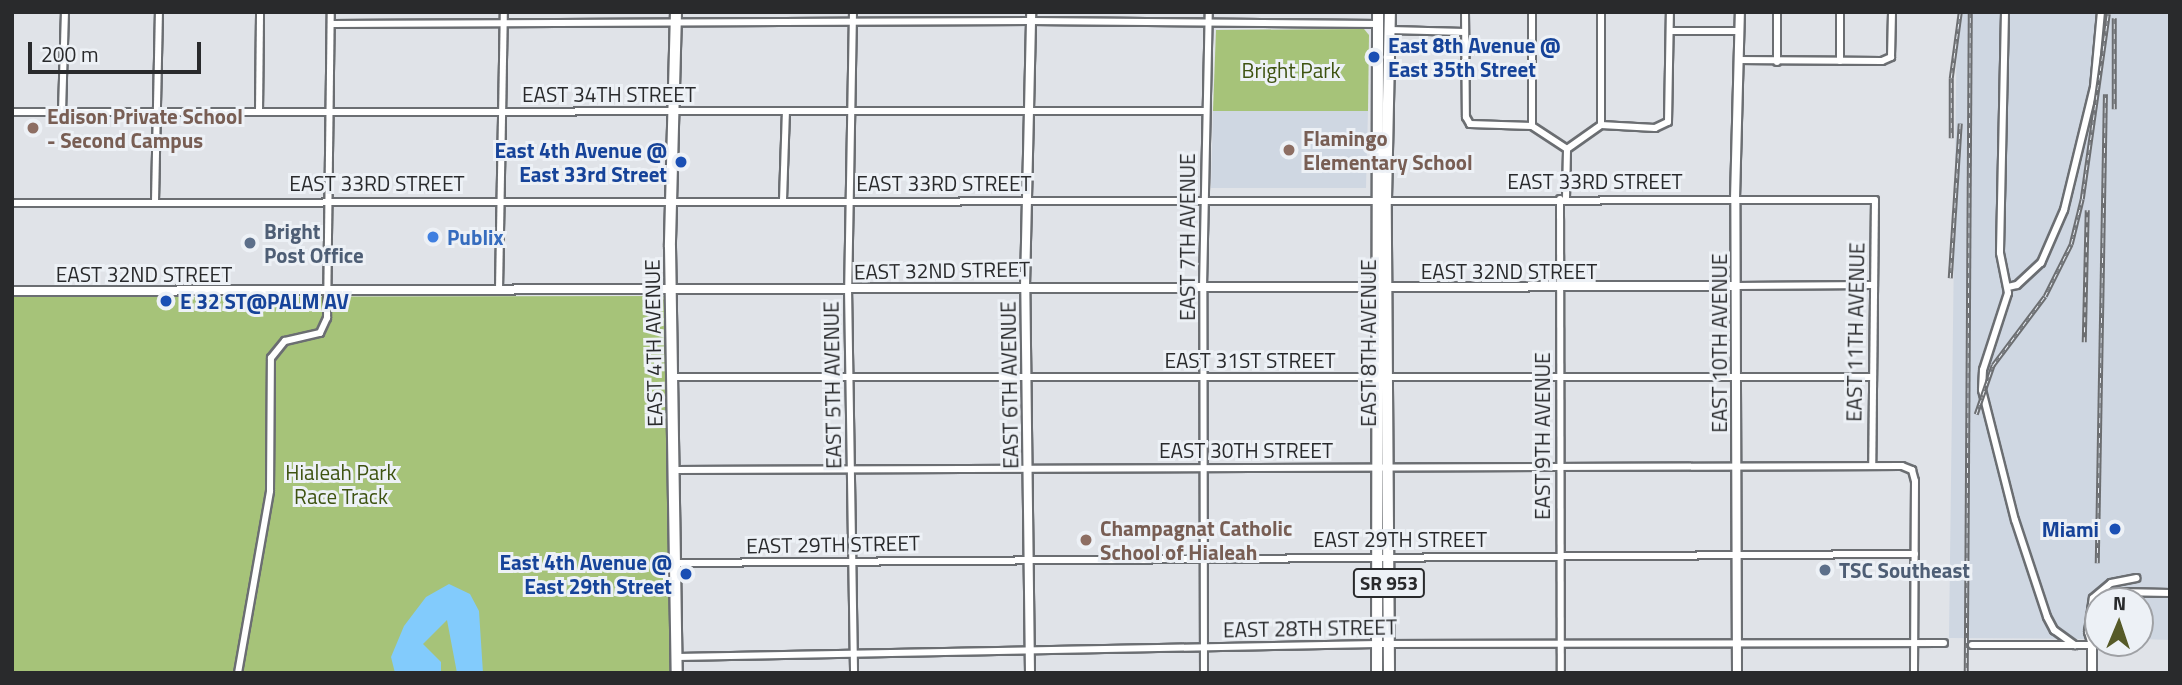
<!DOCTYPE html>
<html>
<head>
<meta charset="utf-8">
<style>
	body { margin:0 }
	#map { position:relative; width:2182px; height:685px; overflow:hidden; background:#e0e3e8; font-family:"Titillium Web",sans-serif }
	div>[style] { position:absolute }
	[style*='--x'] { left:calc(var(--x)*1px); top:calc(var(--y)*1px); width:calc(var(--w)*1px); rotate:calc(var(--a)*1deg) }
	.built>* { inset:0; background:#cfd7e2 }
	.green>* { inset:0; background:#a6c379 }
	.water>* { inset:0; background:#82cbfc }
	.roads { filter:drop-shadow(2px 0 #6b6e72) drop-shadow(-2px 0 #6b6e72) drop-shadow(0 2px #6b6e72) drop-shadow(0 -2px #6b6e72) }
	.minor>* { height:6px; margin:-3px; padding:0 3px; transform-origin:3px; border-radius:3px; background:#fff }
	.tertiary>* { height:8px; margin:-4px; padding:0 4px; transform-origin:4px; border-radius:4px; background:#fff }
	.secondary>* { height:10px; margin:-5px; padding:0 5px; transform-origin:5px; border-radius:5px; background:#fff }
	.primary>* { height:10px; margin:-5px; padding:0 5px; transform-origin:5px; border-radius:5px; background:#fff }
	.rail>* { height:4.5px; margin-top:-2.25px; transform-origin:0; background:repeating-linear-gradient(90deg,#edf1f6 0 5px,#6c6e71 0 10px); box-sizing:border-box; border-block:2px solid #6c6e71 }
	.dots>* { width:19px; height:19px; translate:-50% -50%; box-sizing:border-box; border:4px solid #edf1f6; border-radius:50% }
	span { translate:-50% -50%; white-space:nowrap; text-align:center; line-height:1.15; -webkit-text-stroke:6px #edf1f6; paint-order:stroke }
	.shield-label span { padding:2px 5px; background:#edf1f6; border:2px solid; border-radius:5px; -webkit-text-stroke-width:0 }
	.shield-label { font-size:19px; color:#292a2c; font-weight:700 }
	.transit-label { font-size:21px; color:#164399; font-weight:700 }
	.left { translate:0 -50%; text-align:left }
	.right { translate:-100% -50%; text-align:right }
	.park-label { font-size:21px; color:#3e5311 }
	.street-label { font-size:21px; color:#292a2c }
	.education-label { font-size:21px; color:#785e54; font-weight:700 }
	.service-label { font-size:21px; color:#4e5e75; font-weight:700 }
	.shop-label { font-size:21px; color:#366cbe; font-weight:700 }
	.frame { position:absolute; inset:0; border:14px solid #292a2c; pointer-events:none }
	.north { position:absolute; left:2084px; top:587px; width:70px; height:70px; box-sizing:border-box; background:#edf1f6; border:2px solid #9fa1a5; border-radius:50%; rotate:2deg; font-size:19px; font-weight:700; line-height:28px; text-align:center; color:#292a2c }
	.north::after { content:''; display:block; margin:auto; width:24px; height:32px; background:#565a28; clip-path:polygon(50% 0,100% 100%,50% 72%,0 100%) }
	.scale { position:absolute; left:28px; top:42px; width:173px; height:32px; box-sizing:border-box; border:4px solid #292a2c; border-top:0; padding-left:9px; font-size:21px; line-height:24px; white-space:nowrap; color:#292a2c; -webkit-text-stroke:5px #edf1f6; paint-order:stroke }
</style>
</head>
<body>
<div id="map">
	<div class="built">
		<div style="clip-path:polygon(1957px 12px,2170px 12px,2170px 640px,2140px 639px,2140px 601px,2098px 601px,2098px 639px,1949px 638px)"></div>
		<div style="clip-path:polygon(1213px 111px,1368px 111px,1366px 188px,1211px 188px)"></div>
	</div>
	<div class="green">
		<div style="clip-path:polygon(1364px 29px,1369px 35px,1368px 111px,1213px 111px,1216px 30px)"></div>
		<div style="clip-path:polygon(669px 296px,670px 673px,12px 673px,12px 297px)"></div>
	</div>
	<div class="water">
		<div style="clip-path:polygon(449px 584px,470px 594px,479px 611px,483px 673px,457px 673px,447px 620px,423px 644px,441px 662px,441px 673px,395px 673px,391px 657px,404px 626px,426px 597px)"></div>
	</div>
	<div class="roads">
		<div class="minor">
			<div style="--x:853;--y:12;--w:276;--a:91"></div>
			<div style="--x:848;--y:288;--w:385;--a:89.1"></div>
			<div style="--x:1465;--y:12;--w:105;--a:89.5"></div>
			<div style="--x:1466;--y:117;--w:8;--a:60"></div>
			<div style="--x:1470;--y:124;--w:62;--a:1.8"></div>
			<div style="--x:1532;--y:126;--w:42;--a:33.3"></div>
			<div style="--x:1601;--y:12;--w:113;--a:90"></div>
			<div style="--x:2005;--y:12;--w:241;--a:91.2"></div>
			<div style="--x:2000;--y:253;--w:41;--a:78.7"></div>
			<div style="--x:2008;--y:293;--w:81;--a:108"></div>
			<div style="--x:1983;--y:370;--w:20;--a:93"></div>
			<div style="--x:1982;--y:390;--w:134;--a:75.8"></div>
			<div style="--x:2015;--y:520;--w:102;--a:71.7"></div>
			<div style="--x:2047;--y:617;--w:15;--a:62"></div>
			<div style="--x:2054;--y:630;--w:26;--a:36"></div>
			<div style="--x:331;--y:24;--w:700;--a:-0.25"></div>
			<div style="--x:1031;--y:21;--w:349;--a:0.5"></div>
			<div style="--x:1390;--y:30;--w:75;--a:1.5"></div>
			<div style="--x:1671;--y:31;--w:69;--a:0"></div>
			<div style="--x:1738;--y:60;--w:144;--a:0.4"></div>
			<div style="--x:1882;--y:61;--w:10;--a:-24"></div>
			<div style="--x:1891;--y:57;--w:45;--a:-88.7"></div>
			<div style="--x:1840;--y:61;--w:49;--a:-90"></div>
			<div style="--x:1777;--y:62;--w:50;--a:-90"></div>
			<div style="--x:259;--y:111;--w:99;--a:-89.4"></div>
			<div style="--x:12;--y:112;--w:1194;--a:-0.05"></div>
			<div style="--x:62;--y:112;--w:100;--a:-88.3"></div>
			<div style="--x:1532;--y:126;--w:114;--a:-90"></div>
			<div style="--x:1567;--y:149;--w:42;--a:-35.2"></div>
			<div style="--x:1601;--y:125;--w:54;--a:3.2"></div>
			<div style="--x:1655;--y:128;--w:14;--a:-25"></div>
			<div style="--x:1668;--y:122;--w:110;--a:-89"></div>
			<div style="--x:1566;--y:198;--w:49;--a:-88.8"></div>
			<div style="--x:1560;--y:199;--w:474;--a:89.9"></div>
			<div style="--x:783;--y:200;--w:89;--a:-88.1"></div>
			<div style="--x:155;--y:201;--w:189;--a:-88.8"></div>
			<div style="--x:12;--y:203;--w:1863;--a:-0.09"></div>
			<div style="--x:1875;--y:200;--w:265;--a:90.6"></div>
			<div style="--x:1736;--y:286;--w:136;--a:-0.4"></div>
			<div style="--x:2008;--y:287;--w:9;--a:-13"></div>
			<div style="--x:2017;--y:285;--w:33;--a:-43"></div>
			<div style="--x:2041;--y:263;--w:58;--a:-66.5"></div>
			<div style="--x:2064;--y:210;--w:127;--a:-76.3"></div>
			<div style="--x:2094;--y:87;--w:75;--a:-84.7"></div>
			<div style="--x:499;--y:290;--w:278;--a:-89"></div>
			<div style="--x:672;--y:377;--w:1198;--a:0"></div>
			<div style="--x:674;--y:470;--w:1228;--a:-0.19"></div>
			<div style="--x:1902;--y:466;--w:11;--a:22"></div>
			<div style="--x:1912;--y:470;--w:11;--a:75"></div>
			<div style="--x:1915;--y:481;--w:192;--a:90.3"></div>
			<div style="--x:675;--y:563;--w:1240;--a:-0.42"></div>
			<div style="--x:2100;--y:601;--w:19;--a:-28"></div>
			<div style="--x:2117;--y:592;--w:53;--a:1.1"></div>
			<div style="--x:2092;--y:643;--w:38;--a:-81"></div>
			<div style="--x:1972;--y:645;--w:120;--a:0"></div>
			<div style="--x:2092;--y:645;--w:14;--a:-107"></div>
			<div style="--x:2088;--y:632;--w:34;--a:-82"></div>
			<div style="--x:2093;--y:598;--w:23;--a:-40"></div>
			<div style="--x:2111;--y:583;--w:26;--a:-11"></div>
			<div style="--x:677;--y:657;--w:700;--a:-1.06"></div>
			<div style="--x:1377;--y:644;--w:567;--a:-0.1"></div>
			<div style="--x:238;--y:673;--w:185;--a:-80"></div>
			<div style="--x:270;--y:491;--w:133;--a:-89.6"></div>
			<div style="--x:271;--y:358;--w:22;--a:-51"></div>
			<div style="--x:285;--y:341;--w:36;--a:-13"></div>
			<div style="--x:320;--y:333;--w:17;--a:-65"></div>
			<div style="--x:327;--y:318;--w:306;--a:-89.3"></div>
			<div style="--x:1204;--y:673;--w:386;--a:-90.1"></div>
			<div style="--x:1203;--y:287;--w:275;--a:-88.8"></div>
		</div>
		<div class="tertiary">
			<div style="--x:12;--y:291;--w:1724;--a:-0.17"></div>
			<div style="--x:2092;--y:645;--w:28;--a:90"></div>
			<div style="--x:1030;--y:673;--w:387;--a:-90.7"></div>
			<div style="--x:1025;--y:286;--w:274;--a:-88.7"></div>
			<div style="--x:1737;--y:673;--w:474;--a:-90.2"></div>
			<div style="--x:1735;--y:199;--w:187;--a:-88.5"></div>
		</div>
		<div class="secondary">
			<div style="--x:676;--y:12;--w:235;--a:91.5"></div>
			<div style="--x:670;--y:247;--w:426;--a:89.1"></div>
		</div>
		<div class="primary">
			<div style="--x:1377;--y:673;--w:661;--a:-89.91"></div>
			<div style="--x:1389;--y:673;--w:474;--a:-90.4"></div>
			<div style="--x:1386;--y:199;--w:187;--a:-88.8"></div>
		</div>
	</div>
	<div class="rail">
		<div style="--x:2114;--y:109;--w:91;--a:-90"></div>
		<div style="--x:1951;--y:138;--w:60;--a:-90"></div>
		<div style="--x:1951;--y:78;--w:67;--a:-82.2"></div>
		<div style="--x:1950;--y:278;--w:155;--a:-86.3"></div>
		<div style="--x:2084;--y:342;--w:132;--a:-88.7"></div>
		<div style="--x:1976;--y:414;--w:52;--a:-70.9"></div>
		<div style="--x:1993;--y:365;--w:86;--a:-53"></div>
		<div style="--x:2045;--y:296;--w:58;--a:-63.4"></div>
		<div style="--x:2071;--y:244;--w:46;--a:-76.3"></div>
		<div style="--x:2082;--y:199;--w:187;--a:-82"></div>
		<div style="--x:2097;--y:563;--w:469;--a:-89"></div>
		<div style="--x:1966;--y:673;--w:661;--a:-89.65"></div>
	</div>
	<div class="dots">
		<div style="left:1374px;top:57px;background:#1a4fb4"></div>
		<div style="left:33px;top:128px;background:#8d6e63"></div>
		<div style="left:1289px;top:150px;background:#8d6e63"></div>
		<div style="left:681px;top:162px;background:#1a4fb4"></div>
		<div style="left:433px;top:237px;background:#3f7fe0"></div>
		<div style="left:250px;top:243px;background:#5c6f8a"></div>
		<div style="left:166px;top:301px;background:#1a4fb4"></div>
		<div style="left:2115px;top:529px;background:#1a4fb4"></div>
		<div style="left:1086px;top:540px;background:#8d6e63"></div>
		<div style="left:1825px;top:570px;background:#5c6f8a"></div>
		<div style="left:686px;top:574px;background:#1a4fb4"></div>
	</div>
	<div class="shield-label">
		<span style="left:1389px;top:583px">SR 953</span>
	</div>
	<div class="transit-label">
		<span class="left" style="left:1388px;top:57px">East 8th Avenue @<br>East 35th Street</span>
		<span class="right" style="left:667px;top:162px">East 4th Avenue @<br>East 33rd Street</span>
		<span class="left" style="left:180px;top:301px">E 32 ST@PALM AV</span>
		<span class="right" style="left:2099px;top:529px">Miami</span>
		<span class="right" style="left:672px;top:574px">East 4th Avenue @<br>East 29th Street</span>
	</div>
	<div class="park-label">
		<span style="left:1291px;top:70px">Bright Park</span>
		<span style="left:341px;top:484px">Hialeah Park<br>Race Track</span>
	</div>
	<div class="street-label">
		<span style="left:609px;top:94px">EAST 34TH STREET</span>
		<span style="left:1595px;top:181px">EAST 33RD STREET</span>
		<span style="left:377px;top:183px">EAST 33RD STREET</span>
		<span style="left:944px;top:183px">EAST 33RD STREET</span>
		<span style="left:1187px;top:237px;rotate:-90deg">EAST 7TH AVENUE</span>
		<span style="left:942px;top:270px;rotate:-1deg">EAST 32ND STREET</span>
		<span style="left:1509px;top:271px">EAST 32ND STREET</span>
		<span style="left:144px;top:274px">EAST 32ND STREET</span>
		<span style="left:1855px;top:332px;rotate:-89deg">EAST 11TH AVENUE</span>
		<span style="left:653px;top:343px;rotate:-91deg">EAST 4TH AVENUE</span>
		<span style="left:1368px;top:343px;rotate:-90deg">EAST 8TH AVENUE</span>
		<span style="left:1719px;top:343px;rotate:-90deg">EAST 10TH AVENUE</span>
		<span style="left:1250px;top:360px">EAST 31ST STREET</span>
		<span style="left:832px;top:385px;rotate:-91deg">EAST 5TH AVENUE</span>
		<span style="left:1009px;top:385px;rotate:-91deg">EAST 6TH AVENUE</span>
		<span style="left:1542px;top:436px;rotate:-90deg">EAST 9TH AVENUE</span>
		<span style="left:1246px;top:450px">EAST 30TH STREET</span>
		<span style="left:1400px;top:539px">EAST 29TH STREET</span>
		<span style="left:833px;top:544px;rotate:-1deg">EAST 29TH STREET</span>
		<span style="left:1310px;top:628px;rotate:-1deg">EAST 28TH STREET</span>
	</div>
	<div class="education-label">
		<span class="left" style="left:47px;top:128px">Edison Private School<br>- Second Campus</span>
		<span class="left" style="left:1303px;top:150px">Flamingo<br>Elementary School</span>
		<span class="left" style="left:1100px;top:540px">Champagnat Catholic<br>School of Hialeah</span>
	</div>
	<div class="service-label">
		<span class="left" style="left:264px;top:243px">Bright<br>Post Office</span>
		<span class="left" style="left:1839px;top:570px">TSC Southeast</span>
	</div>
	<div class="shop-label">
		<span class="left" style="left:447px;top:237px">Publix</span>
	</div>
	<div class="frame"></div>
	<div class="north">N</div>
	<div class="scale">200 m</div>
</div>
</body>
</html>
